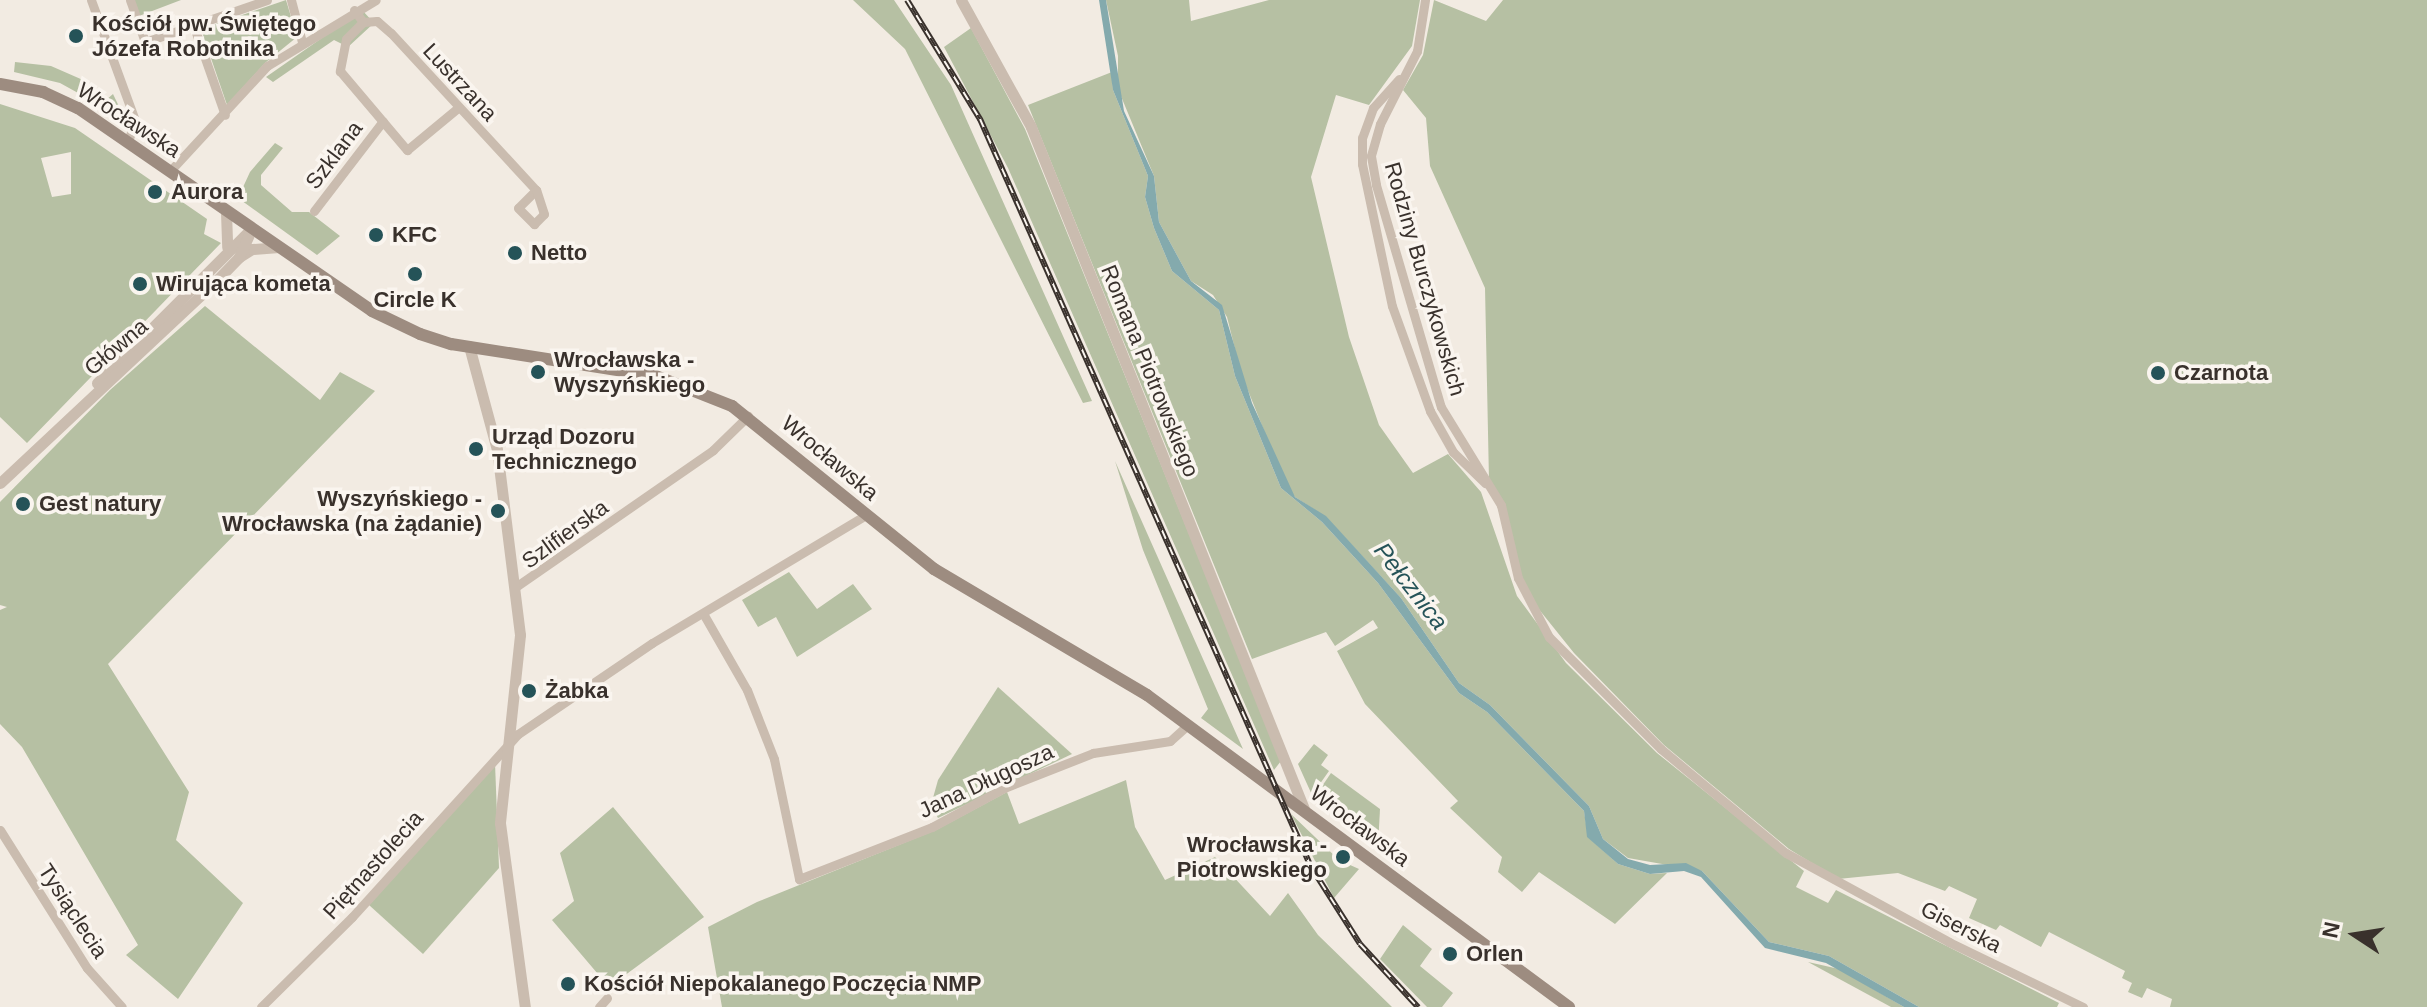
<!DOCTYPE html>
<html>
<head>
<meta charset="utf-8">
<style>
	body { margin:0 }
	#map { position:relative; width:2427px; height:1007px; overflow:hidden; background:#f2ebe2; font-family:Helvetica,sans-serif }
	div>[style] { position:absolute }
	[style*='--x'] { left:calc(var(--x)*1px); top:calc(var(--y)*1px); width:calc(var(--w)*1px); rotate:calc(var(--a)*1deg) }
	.green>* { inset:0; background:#b6c0a3 }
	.water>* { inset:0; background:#84aaad }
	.minor>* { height:9px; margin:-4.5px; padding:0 4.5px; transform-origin:4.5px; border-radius:4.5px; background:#cabcaf }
	.tertiary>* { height:11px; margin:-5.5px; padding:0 5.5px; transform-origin:5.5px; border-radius:5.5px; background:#cabcaf }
	.secondary>* { height:12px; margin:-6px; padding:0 6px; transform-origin:6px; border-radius:6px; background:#9d8c80 }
	.rail>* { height:6px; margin-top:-3px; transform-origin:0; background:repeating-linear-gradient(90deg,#faf5ef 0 9px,#39312c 0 18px); box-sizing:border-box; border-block:2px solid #39312c }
	.dots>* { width:22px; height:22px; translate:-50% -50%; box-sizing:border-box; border:4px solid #faf5ef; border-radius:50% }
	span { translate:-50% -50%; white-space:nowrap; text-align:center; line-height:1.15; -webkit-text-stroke:7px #faf5ef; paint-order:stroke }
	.poi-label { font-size:22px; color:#39312c; font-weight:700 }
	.left { translate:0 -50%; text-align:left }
	.right { translate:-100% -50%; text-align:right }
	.street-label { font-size:22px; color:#39312c }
	.water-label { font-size:24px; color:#255358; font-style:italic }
	.north { position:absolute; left:2315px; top:895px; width:80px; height:80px; -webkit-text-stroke:6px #faf5ef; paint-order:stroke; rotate:282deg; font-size:22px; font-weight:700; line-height:32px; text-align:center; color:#39312c }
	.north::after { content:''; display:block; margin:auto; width:28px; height:36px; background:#39312c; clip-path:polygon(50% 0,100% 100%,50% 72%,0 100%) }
</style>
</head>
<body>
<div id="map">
	<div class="green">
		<div style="clip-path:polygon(133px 0,181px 0,139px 16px)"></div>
		<div style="clip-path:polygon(286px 0,297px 37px,265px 63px,227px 105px,201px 29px)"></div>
		<div style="clip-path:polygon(853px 0,894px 0,951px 85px,1092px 401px,1083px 403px,905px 49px)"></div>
		<div style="clip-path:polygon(1106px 0,1189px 0,1191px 21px,1269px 0,1420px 0,1412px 46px,1369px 105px,1336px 95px,1311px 177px,1349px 337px,1379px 425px,1413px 473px,1448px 454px,1481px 492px,1517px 596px,1566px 663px,1657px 753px,1804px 871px,1796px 887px,1828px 903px,1836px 890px,2059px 1003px,2057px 1007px,1919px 1007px,1829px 956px,1769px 942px,1702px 871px,1628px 858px,1603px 839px,1589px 806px,1490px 705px,1459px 683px,1401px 598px,1326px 517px,1295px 497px,1285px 483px,1241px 373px,1227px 317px,1213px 295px,1191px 281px,1159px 222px,1154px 176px,1118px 89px,1118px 56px)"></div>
		<div style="clip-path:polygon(1434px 0,1486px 21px,1503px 0,2427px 0,2427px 1007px,2170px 1007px,2172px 999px,2147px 988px,2142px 998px,2128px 992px,2132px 983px,2122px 978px,2125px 971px,2049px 932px,2041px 947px,2000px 925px,1996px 930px,1969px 918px,1977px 899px,1949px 886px,1945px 891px,1898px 873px,1838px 879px,1789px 849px,1664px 745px,1574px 653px,1525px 592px,1489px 481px,1485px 288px,1430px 166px,1426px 118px,1403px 90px,1423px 55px)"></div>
		<div style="clip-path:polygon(362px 10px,374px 23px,348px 47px,334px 40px,273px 82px,266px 77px)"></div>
		<div style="clip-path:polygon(971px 28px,1025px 129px,1281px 761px,1274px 770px,1008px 168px,944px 47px)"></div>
		<div style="clip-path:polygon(15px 62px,51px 66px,83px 80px,106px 100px,113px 94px,125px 119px,60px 83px,14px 72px)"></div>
		<div style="clip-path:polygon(1112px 72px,1113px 90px,1148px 176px,1145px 197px,1154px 228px,1172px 271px,1219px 310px,1235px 376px,1281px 488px,1322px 522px,1378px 583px,1459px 693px,1487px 712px,1584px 811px,1588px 837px,1618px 864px,1650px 874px,1667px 873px,1615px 924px,1539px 872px,1522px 892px,1498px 872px,1502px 857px,1450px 808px,1458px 801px,1365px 704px,1337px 651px,1378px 628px,1373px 620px,1335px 646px,1326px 632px,1252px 659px,1028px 105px)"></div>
		<div style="clip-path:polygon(evenodd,0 104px,75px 128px,207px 219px,204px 234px,221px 243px,27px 443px,0 417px,0 104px,71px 152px,71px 194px,52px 197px,41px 158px,71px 152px)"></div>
		<div style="clip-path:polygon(275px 143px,283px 148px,261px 175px,261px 185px,292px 212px,309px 212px,340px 236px,317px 255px,238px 198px,250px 172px)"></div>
		<div style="clip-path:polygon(205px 306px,320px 400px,340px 372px,375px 391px,108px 664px,189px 792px,176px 840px,243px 903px,178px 999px,126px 955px,138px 945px,22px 747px,0 724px,0 610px,7px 607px,0 605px,0 502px,110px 390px)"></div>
		<div style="clip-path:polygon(1115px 461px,1243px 749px,1201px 718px,1208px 709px,1143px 550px)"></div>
		<div style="clip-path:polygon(789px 572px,817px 609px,853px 584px,872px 609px,797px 657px,776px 617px,758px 627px,742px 600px)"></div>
		<div style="clip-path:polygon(998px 687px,1072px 754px,938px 818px,931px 805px,938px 780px)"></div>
		<div style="clip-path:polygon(1314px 744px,1328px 755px,1321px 765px,1329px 771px,1312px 795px,1298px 764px)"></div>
		<div style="clip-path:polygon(495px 763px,499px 868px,423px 954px,369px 905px)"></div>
		<div style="clip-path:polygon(1331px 773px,1380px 809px,1378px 846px,1317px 805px,1314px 798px)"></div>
		<div style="clip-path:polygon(1126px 780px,1135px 827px,1165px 880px,1215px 857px,1270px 916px,1288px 893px,1318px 935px,1392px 1007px,722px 1007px,708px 927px,757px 902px,936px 830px,1007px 792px,1019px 824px)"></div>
		<div style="clip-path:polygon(613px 807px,704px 917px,609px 987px,552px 920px,574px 901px,560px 853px)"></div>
		<div style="clip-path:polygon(1291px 814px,1339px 860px,1359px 869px,1334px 898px)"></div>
		<div style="clip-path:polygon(1403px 925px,1432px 949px,1420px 966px,1453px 993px,1442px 1007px,1427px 1007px,1380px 959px)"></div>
		<div style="clip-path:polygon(1808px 962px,1839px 969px,1904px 1007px,1891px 1007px)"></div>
	</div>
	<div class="water">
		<div style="clip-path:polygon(1099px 0,1106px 0,1124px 111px,1154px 176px,1159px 222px,1191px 281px,1222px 305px,1252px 403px,1295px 497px,1326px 516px,1401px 598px,1459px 683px,1490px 705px,1589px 806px,1603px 839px,1628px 859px,1650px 865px,1686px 863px,1702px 871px,1769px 942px,1829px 956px,1919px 1007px,1904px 1007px,1826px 963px,1765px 948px,1701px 877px,1684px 871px,1650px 874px,1618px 864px,1587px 837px,1584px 811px,1487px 712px,1459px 693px,1378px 583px,1322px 522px,1281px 488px,1235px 376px,1219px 310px,1172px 271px,1154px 228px,1145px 197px,1148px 176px,1113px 90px)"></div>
	</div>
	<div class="minor">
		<div style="--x:91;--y:0;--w:128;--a:69.9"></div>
		<div style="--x:135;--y:120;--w:22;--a:108"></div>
		<div style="--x:130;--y:0;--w:45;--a:70.3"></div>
		<div style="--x:145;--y:42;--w:129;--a:-19"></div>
		<div style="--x:291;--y:0;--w:43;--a:75.3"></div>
		<div style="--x:1425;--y:0;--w:52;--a:98.9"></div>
		<div style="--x:1417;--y:51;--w:82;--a:116.9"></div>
		<div style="--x:1380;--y:124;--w:33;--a:106"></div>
		<div style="--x:1371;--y:156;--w:29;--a:80"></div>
		<div style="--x:1376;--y:185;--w:231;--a:73.7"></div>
		<div style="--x:1441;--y:407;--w:115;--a:58.5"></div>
		<div style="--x:1501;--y:505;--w:75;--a:76.9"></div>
		<div style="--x:1518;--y:578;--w:67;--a:62.3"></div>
		<div style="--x:1549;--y:637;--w:158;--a:45"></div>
		<div style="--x:1661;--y:749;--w:163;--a:39.8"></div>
		<div style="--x:1786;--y:853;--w:186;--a:28.6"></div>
		<div style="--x:1949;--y:942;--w:149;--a:25.9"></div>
		<div style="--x:354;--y:10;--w:15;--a:53"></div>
		<div style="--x:363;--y:22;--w:14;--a:-4"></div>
		<div style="--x:377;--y:21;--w:18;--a:41"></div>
		<div style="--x:391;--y:33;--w:214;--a:47.3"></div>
		<div style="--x:536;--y:190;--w:25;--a:135"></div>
		<div style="--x:518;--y:208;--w:23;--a:45"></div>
		<div style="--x:534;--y:224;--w:14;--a:-45"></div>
		<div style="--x:544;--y:214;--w:25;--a:-108"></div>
		<div style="--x:363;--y:22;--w:24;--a:135"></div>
		<div style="--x:346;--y:39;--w:33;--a:101"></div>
		<div style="--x:340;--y:71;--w:104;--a:49.7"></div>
		<div style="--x:407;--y:150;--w:67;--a:-39.6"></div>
		<div style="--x:194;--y:27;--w:93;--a:70.6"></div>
		<div style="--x:1399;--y:79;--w:39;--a:132"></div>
		<div style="--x:1373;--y:108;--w:32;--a:110"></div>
		<div style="--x:1362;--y:138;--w:26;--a:90"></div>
		<div style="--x:1362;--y:164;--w:145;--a:78.1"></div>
		<div style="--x:1392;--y:306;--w:112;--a:70.1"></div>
		<div style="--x:1430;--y:411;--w:47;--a:60.7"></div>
		<div style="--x:1453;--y:452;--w:45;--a:44.1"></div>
		<div style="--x:170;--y:171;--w:143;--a:-47.3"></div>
		<div style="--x:267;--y:66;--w:127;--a:-31.2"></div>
		<div style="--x:314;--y:211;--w:113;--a:-52.5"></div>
		<div style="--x:514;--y:588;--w:242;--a:-34.7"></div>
		<div style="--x:713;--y:450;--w:49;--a:-44.2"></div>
		<div style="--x:704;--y:615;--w:86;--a:60.2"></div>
		<div style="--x:747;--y:690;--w:74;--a:68.6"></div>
		<div style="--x:774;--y:759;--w:123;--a:78.2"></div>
		<div style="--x:799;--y:879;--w:143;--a:-21.4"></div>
		<div style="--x:932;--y:827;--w:82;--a:-28.4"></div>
		<div style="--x:1004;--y:788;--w:96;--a:-21.5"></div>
		<div style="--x:1093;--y:753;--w:78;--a:-8.9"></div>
		<div style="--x:1170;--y:741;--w:24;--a:-42"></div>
		<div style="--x:0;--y:830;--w:163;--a:57.8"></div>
		<div style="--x:87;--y:968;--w:52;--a:48.1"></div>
		<div style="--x:261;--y:1007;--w:128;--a:-44.7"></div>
		<div style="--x:352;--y:917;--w:247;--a:-47.8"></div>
		<div style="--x:518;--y:734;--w:162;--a:-34.2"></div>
		<div style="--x:652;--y:643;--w:249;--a:-30.9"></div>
		<div style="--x:599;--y:1007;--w:12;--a:-48"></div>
	</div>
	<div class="tertiary">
		<div style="--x:961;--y:0;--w:145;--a:61.1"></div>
		<div style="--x:1031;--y:127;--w:735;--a:68.18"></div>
		<div style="--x:226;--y:212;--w:35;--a:88"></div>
		<div style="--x:239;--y:257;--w:15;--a:-32"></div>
		<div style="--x:252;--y:249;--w:27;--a:-4"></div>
		<div style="--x:469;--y:346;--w:108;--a:74.9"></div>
		<div style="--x:497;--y:450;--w:186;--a:82.9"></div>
		<div style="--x:520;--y:635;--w:189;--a:96.1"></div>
		<div style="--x:500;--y:823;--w:186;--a:82.3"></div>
		<div style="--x:97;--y:383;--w:218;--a:-45"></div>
		<div style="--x:0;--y:483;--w:293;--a:-43.1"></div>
		<div style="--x:214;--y:283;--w:36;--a:-46"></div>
		<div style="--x:239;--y:257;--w:32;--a:-66"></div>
	</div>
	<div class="secondary">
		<div style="--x:0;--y:84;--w:44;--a:10.5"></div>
		<div style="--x:43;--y:92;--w:38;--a:25"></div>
		<div style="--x:78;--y:108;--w:357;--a:34.6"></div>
		<div style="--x:372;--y:311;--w:53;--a:25.6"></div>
		<div style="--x:420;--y:334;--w:33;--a:18"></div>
		<div style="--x:451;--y:344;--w:207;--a:8.9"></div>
		<div style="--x:656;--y:376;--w:82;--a:21.5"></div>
		<div style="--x:732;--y:406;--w:260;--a:38.9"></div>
		<div style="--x:934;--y:569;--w:247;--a:30.6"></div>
		<div style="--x:1147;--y:695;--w:525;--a:36.48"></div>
	</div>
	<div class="rail">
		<div style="--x:907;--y:0;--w:140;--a:58.5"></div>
		<div style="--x:980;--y:119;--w:818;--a:66.13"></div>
		<div style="--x:1311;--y:867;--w:91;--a:57.5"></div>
		<div style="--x:1360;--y:944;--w:86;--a:47.4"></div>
	</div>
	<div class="dots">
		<div style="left:76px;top:36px;background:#255358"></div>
		<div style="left:155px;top:192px;background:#255358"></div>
		<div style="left:376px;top:235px;background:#255358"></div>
		<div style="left:515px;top:253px;background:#255358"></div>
		<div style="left:415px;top:274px;background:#255358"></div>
		<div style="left:140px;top:284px;background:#255358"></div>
		<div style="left:538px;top:372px;background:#255358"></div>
		<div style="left:2158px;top:373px;background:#255358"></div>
		<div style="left:476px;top:449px;background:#255358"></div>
		<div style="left:23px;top:504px;background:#255358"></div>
		<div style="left:498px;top:511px;background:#255358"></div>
		<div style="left:529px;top:691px;background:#255358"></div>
		<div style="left:1343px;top:857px;background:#255358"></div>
		<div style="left:1450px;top:954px;background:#255358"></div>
		<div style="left:568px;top:984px;background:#255358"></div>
	</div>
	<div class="poi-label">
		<span class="left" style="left:92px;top:36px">Kościół pw. Świętego<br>Józefa Robotnika</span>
		<span class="left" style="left:171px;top:192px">Aurora</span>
		<span class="left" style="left:392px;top:235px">KFC</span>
		<span class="left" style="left:531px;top:253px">Netto</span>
		<span class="left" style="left:156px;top:284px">Wirująca kometa</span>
		<span style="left:415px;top:300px">Circle K</span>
		<span class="left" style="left:554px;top:372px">Wrocławska -<br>Wyszyńskiego</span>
		<span class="left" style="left:2174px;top:373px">Czarnota</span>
		<span class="left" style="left:492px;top:449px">Urząd Dozoru<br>Technicznego</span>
		<span class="right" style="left:482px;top:511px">Wyszyńskiego -<br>Wrocławska (na żądanie)</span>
		<span class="left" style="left:39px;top:504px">Gest natury</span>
		<span class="left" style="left:545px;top:691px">Żabka</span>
		<span class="right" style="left:1327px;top:857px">Wrocławska -<br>Piotrowskiego</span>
		<span class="left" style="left:1466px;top:954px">Orlen</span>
		<span class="left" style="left:584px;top:984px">Kościół Niepokalanego Poczęcia NMP</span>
	</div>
	<div class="street-label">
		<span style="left:460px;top:82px;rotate:47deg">Lustrzana</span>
		<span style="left:129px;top:120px;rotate:33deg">Wrocławska</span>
		<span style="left:334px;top:155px;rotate:-53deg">Szklana</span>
		<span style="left:1425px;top:279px;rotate:74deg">Rodziny Burczykowskich</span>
		<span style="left:116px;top:347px;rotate:-40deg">Główna</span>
		<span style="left:1150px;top:371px;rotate:68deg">Romana Piotrowskiego</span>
		<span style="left:830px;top:458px;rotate:40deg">Wrocławska</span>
		<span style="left:565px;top:534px;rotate:-36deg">Szlifierska</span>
		<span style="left:986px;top:781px;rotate:-25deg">Jana Długosza</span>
		<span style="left:1360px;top:826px;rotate:37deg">Wrocławska</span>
		<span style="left:373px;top:865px;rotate:-48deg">Piętnastolecia</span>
		<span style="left:73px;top:911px;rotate:57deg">Tysiąclecia</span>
		<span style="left:1961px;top:927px;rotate:27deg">Giserska</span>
	</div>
	<div class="water-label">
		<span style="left:1411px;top:586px;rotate:52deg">Pełcznica</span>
	</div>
	<div class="north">N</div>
</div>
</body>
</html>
